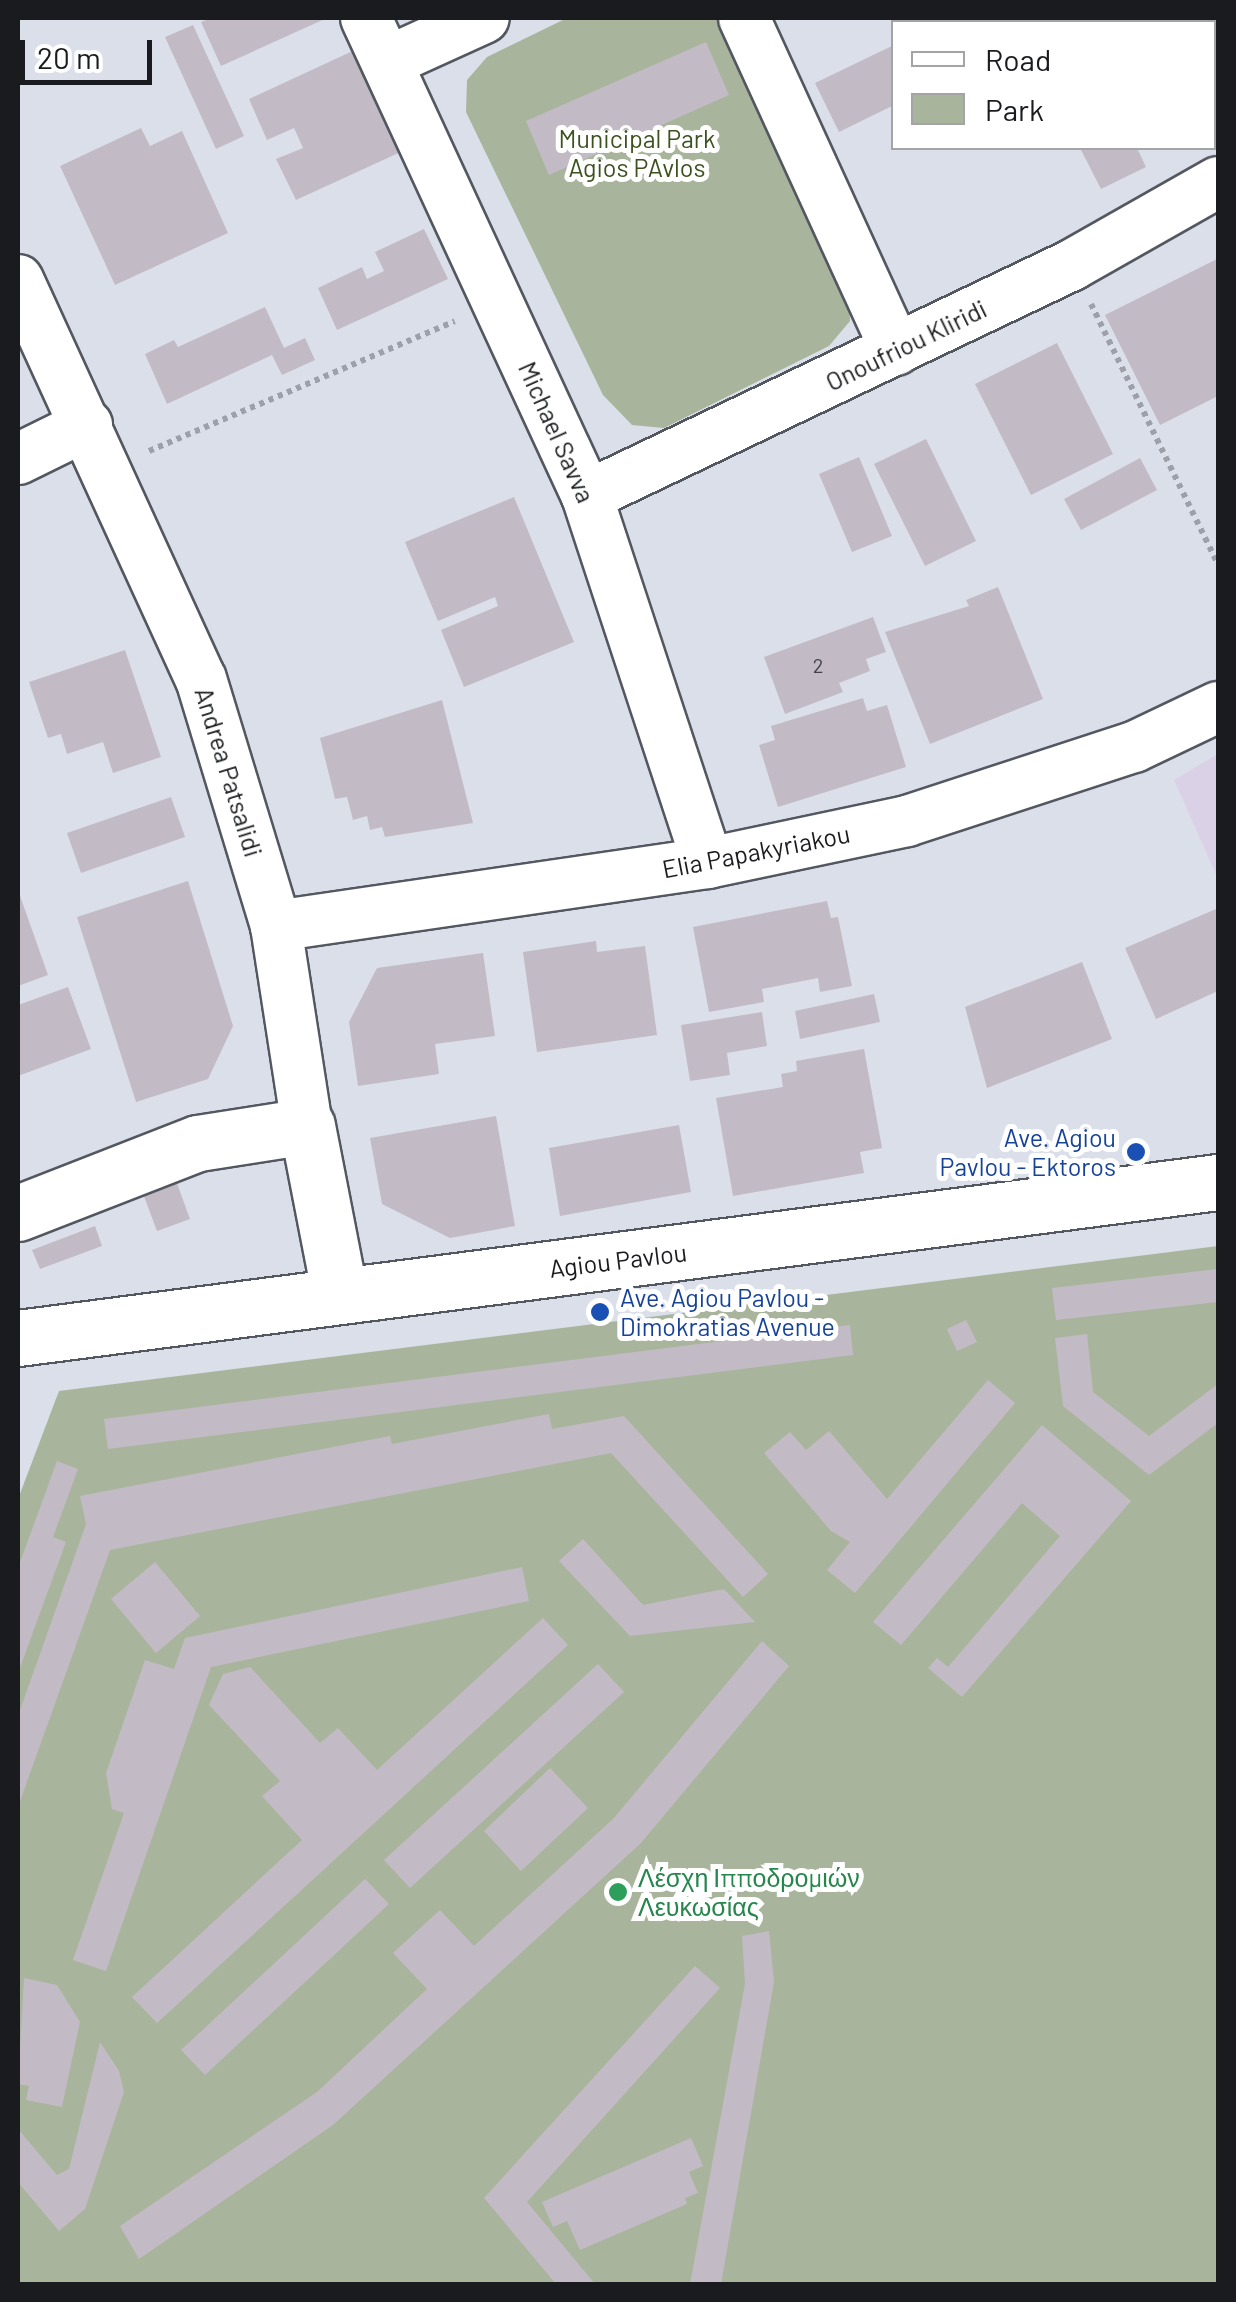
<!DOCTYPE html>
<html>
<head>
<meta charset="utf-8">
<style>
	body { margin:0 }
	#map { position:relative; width:1236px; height:2302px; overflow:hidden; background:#dbdfea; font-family:Barlow,sans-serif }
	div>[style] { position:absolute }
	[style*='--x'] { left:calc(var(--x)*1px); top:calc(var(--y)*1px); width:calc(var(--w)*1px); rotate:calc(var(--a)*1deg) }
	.education>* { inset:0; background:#dad1e6 }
	.green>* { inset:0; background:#a8b59c }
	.building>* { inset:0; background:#c2bbc5 }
	.path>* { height:6px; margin-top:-3px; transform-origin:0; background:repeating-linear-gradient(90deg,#9da0a9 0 5px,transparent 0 10px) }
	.roads { filter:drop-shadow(2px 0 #535760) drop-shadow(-2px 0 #535760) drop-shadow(0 2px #535760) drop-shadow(0 -2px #535760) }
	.minor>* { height:50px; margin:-25px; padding:0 25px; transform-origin:25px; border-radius:25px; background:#fff }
	.major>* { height:55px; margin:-27.5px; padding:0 27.5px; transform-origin:27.5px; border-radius:27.5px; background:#fff }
	.dots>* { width:28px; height:28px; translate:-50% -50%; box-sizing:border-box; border:5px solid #fff; border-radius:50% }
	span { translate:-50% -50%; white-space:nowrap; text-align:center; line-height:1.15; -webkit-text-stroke:10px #fff; paint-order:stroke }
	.number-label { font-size:20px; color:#434348 }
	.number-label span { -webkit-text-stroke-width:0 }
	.park-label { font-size:25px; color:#3b521e }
	.street-label { font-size:25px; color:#191b1e }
	.transit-label { font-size:25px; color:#164399 }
	.right { translate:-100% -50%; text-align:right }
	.left { translate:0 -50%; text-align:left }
	.leisure-label { font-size:25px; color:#27864d }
	.frame { position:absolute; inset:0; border:20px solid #191b1e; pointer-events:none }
	.legend { position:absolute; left:891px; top:20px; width:325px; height:130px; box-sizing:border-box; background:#fff; border:2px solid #a3a4a5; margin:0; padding:12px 18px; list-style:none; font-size:30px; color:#191b1e }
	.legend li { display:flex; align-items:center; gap:20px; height:50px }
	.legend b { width:50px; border:2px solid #a3a4a5 }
	.scale { position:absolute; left:20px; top:40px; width:132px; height:45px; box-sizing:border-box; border:5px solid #191b1e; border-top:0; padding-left:12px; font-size:30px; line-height:35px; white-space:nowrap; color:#191b1e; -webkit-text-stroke:8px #fff; paint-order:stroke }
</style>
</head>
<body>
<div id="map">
	<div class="education">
		<div style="clip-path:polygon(1218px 754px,1218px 879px,1174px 780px)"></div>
	</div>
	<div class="green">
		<div style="clip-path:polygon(567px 18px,724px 18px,849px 288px,850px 321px,829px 346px,664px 428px,632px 425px,603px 395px,466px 112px,467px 80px,487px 57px)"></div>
		<div style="clip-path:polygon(1218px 1246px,1218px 2284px,18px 2284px,18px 1499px,59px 1391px)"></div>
	</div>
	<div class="building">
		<div style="clip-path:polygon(212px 18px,327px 18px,221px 66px,201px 22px)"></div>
		<div style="clip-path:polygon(998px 18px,1051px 18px,1054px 22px,1000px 22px)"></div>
		<div style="clip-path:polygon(1177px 18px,1218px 18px,1218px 97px,1214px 22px)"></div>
		<div style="clip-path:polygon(193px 25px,244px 136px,216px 149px,165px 37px)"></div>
		<div style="clip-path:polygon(706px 42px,729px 95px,549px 175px,526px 121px)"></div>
		<div style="clip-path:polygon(894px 45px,894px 105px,839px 132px,815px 83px)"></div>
		<div style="clip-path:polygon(359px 48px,405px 150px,296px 200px,276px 159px,303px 148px,294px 128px,267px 140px,249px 99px)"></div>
		<div style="clip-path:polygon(141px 128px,150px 146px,182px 131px,228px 233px,115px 285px,60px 166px)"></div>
		<div style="clip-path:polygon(1080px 148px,1137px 148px,1146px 167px,1101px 189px)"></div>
		<div style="clip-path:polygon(424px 229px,448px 279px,337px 330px,318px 288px,362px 267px,367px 279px,384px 271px,375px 252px)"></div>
		<div style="clip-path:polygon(1217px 259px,1218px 396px,1160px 425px,1105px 315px)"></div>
		<div style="clip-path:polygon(265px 307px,284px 348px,305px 338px,315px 360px,282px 375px,272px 355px,167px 404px,145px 354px,174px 340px,178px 347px)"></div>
		<div style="clip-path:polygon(1057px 343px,1113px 454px,1031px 495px,975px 384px)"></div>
		<div style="clip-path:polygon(926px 439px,976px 541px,925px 566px,874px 464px)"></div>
		<div style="clip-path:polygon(859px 457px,892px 536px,852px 552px,819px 474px)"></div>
		<div style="clip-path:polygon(1140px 458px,1157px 490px,1081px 530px,1064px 499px)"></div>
		<div style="clip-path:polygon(514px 497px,574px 642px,464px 687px,441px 630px,498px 606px,495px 597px,438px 621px,405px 542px)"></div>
		<div style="clip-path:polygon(998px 587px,1043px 699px,930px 744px,885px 632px,969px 606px,966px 600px)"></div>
		<div style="clip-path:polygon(873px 617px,886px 652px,866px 659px,870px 671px,839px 683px,843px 692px,785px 714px,764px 657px)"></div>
		<div style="clip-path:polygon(125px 650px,161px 757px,113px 773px,103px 742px,67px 754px,61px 734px,48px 738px,29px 682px)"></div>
		<div style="clip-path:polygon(863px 698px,867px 711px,887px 705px,906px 767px,778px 807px,759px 745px,775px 740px,771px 726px)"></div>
		<div style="clip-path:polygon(442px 700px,473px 823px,385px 837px,382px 827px,370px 830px,367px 816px,353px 820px,347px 797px,335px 799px,320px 738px)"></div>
		<div style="clip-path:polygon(171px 797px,185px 837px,81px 873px,67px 833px)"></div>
		<div style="clip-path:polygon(188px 881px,233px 1026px,208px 1079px,136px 1102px,77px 917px)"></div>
		<div style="clip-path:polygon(18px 890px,48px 975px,18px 986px)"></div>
		<div style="clip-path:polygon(827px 901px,831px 918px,838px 917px,852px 986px,820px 992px,818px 978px,762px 989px,764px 1002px,709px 1012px,693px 927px)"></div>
		<div style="clip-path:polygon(1216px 909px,1218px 991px,1156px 1019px,1125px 948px)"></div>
		<div style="clip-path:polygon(596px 941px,597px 952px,645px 946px,657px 1035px,537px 1052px,523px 952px)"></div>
		<div style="clip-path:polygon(483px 953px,495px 1036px,435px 1044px,439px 1074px,358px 1086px,349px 1022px,377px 968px)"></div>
		<div style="clip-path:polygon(1082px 962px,1112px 1039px,987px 1088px,965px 1007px)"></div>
		<div style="clip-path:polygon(68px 987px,91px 1049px,18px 1076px,18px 1005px)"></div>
		<div style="clip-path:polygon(874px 994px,880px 1022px,800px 1039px,795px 1011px)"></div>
		<div style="clip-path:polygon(762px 1012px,767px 1046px,727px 1053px,730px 1075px,690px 1081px,681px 1025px)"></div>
		<div style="clip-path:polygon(864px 1049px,882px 1148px,860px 1152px,864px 1173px,733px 1196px,716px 1098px,783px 1087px,781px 1074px,797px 1071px,796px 1061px)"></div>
		<div style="clip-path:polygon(496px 1116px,515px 1226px,450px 1238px,382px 1204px,370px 1138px)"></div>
		<div style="clip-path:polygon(679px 1125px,691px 1192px,560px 1216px,549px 1148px)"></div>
		<div style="clip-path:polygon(175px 1178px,190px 1219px,157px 1231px,142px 1191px)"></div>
		<div style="clip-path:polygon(95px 1226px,102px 1246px,40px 1269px,32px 1250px)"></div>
		<div style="clip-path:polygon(1218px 1269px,1218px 1302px,1056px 1320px,1052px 1288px)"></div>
		<div style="clip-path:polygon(966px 1320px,977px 1342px,957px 1351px,947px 1329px)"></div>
		<div style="clip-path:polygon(850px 1325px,853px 1355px,108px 1449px,104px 1419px)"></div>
		<div style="clip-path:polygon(1087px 1334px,1093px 1392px,1149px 1436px,1218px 1384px,1218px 1423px,1149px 1475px,1063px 1406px,1055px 1338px)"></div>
		<div style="clip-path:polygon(988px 1380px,1015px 1403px,855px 1593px,827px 1570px,850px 1542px,831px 1531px,764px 1453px,790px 1432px,806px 1450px,829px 1431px,887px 1499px)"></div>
		<div style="clip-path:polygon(549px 1414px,552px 1429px,624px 1416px,768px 1574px,743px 1597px,611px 1453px,110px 1550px,18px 1807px,18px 1716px,86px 1524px,80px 1496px,390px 1436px,392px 1444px)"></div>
		<div style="clip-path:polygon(1042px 1425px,1131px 1501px,962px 1697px,928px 1668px,937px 1658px,948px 1667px,1060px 1536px,1022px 1503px,901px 1645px,873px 1622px)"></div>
		<div style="clip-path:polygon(57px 1461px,78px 1469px,53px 1537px,66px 1542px,18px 1673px,18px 1568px)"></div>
		<div style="clip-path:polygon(583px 1539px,643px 1605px,724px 1589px,755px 1622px,630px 1636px,559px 1561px)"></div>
		<div style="clip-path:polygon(155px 1562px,200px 1616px,156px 1653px,111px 1599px)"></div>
		<div style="clip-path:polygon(522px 1567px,529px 1601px,211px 1667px,106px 1971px,73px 1960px,124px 1813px,112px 1809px,106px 1773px,145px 1660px,174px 1669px,185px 1638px)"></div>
		<div style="clip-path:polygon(543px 1618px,568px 1645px,157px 2023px,132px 1997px,302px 1840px,262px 1796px,280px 1781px,209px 1705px,223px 1674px,250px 1667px,320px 1743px,338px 1728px,377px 1770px)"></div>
		<div style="clip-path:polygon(762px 1641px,789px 1666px,641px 1843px,333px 2125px,139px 2259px,120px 2226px,317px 2092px,427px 1989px,393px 1953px,440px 1910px,474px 1946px,614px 1818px)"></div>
		<div style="clip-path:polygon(598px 1664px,624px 1692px,410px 1888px,384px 1860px)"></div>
		<div style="clip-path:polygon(550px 1768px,588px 1808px,521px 1871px,484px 1831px)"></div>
		<div style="clip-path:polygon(365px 1879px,389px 1904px,205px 2075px,181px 2050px)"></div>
		<div style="clip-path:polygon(769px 1931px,774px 1982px,721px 2284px,690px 2284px,745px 1984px,742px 1936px)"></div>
		<div style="clip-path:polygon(695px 1966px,720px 1988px,527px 2202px,595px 2284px,556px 2284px,484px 2198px)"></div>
		<div style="clip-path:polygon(24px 1978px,57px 1985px,80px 2022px,62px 2107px,26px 2100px,29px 2086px,18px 2084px)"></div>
		<div style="clip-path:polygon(100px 2042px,119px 2071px,124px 2092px,85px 2209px,59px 2231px,18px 2182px,18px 2129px,57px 2175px,69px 2169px)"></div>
		<div style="clip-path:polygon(691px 2138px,703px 2166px,689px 2172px,698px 2193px,685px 2198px,687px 2204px,580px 2250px,567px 2221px,553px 2227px,542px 2202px)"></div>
	</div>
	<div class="path">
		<div style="--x:1091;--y:304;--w:289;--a:64"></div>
		<div style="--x:149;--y:451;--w:332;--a:-23"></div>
	</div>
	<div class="roads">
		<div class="minor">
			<div style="--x:366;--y:18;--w:527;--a:65.19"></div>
			<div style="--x:587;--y:496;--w:386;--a:71.8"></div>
			<div style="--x:744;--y:18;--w:365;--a:65.4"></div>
			<div style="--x:389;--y:61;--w:104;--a:-24.4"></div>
			<div style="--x:18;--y:280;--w:439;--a:65.4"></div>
			<div style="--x:201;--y:679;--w:258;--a:73.1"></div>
			<div style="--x:276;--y:926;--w:202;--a:81.2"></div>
			<div style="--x:18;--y:459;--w:77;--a:-26.2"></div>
			<div style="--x:587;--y:496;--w:537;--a:-25.47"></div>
			<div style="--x:1072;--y:265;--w:168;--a:-29.6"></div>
			<div style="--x:276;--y:926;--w:437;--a:-8.3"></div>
			<div style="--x:708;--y:863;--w:203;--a:-11.9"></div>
			<div style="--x:907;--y:821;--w:239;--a:-18.1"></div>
			<div style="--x:1134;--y:747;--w:93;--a:-25.5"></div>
		</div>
		<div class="major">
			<div style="--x:18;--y:1213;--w:193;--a:-21.3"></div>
			<div style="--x:198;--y:1143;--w:110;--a:-8.9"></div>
			<div style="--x:307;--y:1126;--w:172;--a:79"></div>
			<div style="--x:18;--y:1338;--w:1210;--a:-7.41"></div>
		</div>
	</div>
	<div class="dots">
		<div style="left:1136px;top:1152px;background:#1a4fb4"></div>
		<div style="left:600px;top:1312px;background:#1a4fb4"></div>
		<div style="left:618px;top:1892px;background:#2e9e5b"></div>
	</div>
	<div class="number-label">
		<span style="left:818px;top:665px">2</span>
	</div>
	<div class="park-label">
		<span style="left:637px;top:153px">Municipal Park<br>Agios PAvlos</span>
	</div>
	<div class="street-label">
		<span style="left:906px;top:345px;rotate:-26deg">Onoufriou Kliridi</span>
		<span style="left:557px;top:432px;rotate:66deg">Michael Savva</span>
		<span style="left:229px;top:772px;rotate:73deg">Andrea Patsalidi</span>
		<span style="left:756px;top:851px;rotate:-11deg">Elia Papakyriakou</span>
		<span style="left:618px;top:1260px;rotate:-7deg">Agiou Pavlou</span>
	</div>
	<div class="transit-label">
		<span class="right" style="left:1116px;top:1152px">Ave. Agiou<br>Pavlou - Ektoros</span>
		<span class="left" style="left:620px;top:1312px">Ave. Agiou Pavlou -<br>Dimokratias Avenue</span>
	</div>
	<div class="leisure-label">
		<span class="left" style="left:638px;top:1892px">Λέσχη Ιπποδρομιών<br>Λευκωσίας</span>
	</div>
	<div class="frame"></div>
	<ul class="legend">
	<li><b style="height:12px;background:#fff"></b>Road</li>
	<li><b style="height:28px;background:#a8b59c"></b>Park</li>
	</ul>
	<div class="scale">20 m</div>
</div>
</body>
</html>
